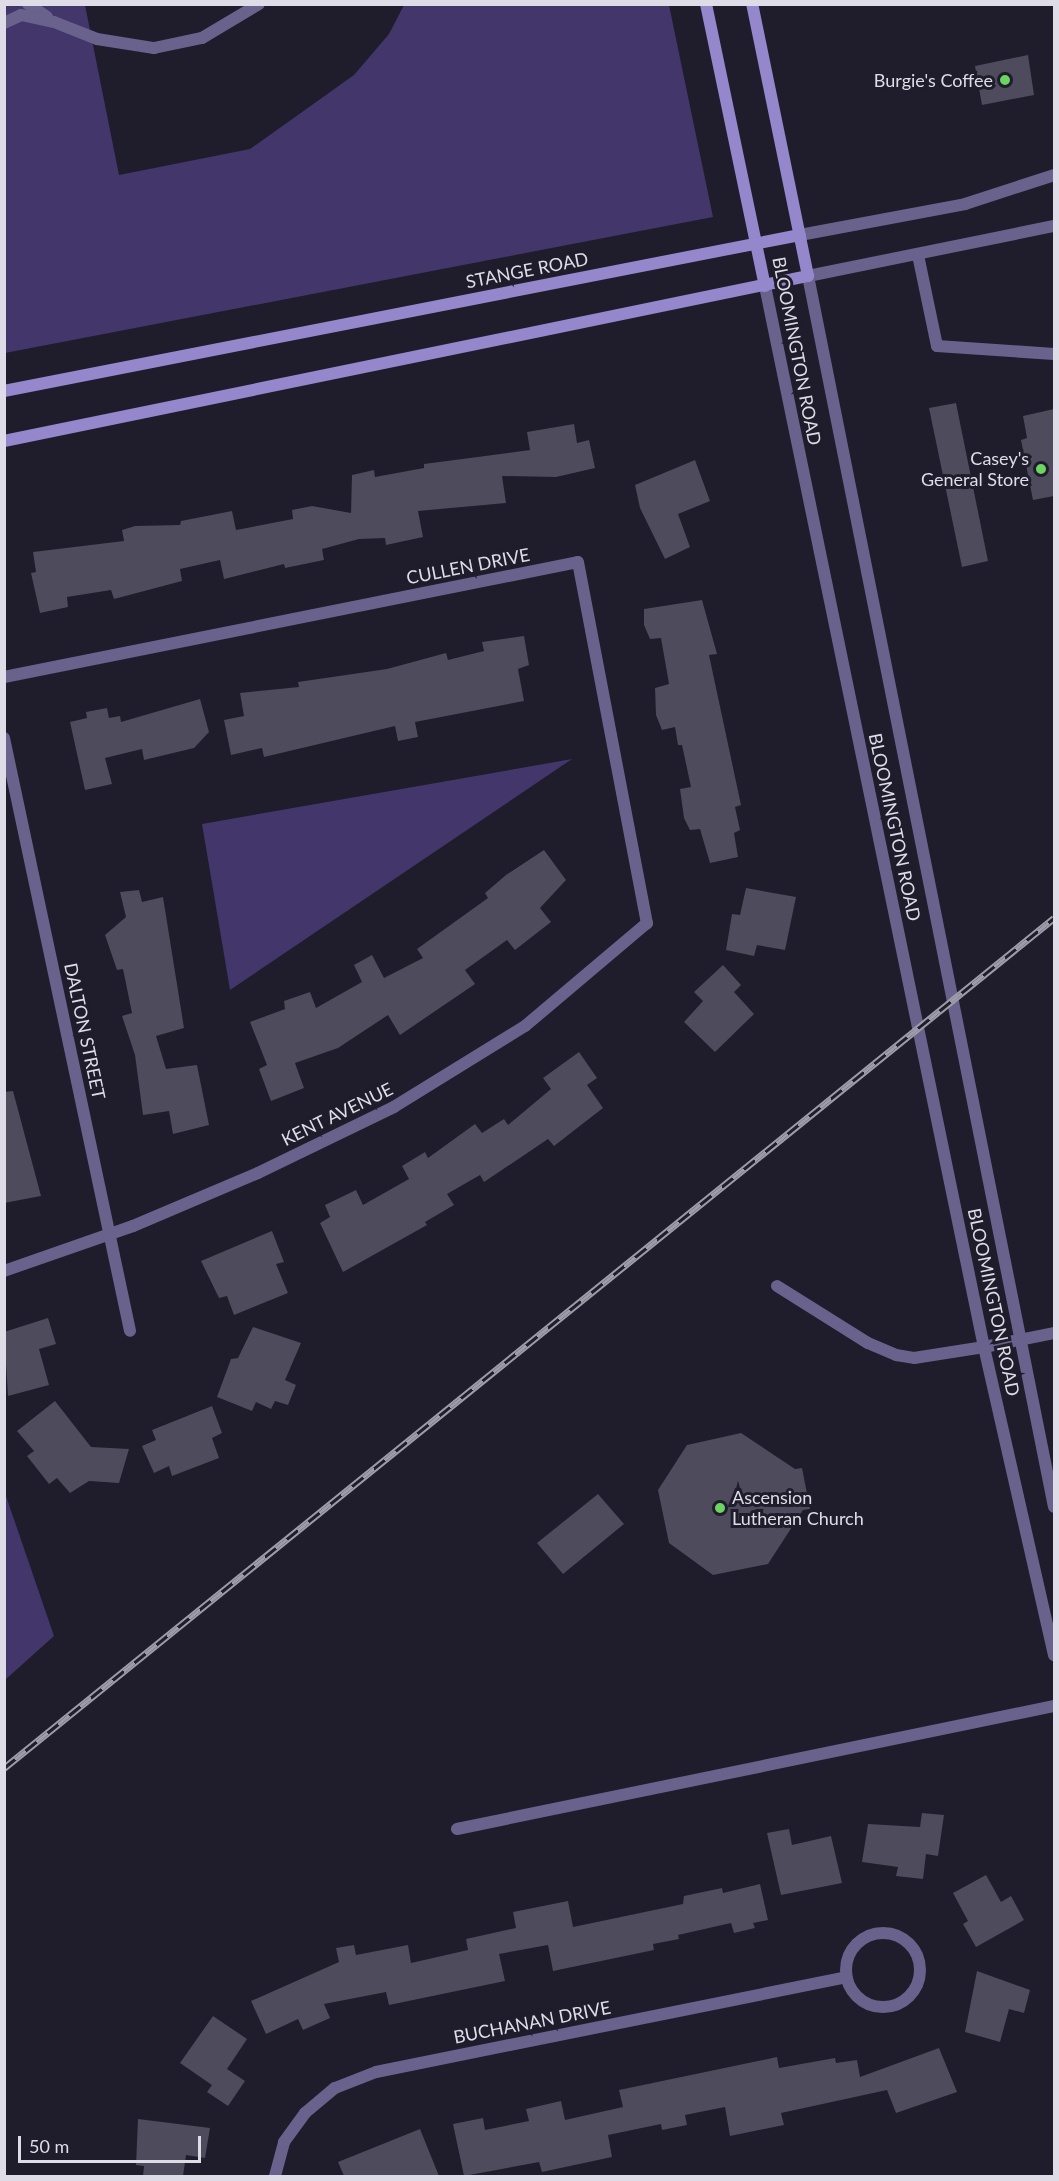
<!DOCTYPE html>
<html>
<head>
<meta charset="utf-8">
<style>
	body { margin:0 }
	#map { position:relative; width:1059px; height:2181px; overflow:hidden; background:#1f1c2b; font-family:Lato,sans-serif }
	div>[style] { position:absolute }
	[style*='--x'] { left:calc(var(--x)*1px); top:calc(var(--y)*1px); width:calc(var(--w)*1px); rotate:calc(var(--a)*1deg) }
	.green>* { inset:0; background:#42366a }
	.building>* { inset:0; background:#4d4b5c }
	.service>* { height:12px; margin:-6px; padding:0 6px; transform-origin:6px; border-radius:6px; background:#69628c }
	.minor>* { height:12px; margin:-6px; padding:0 6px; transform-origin:6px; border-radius:6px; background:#69628c }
	.minor>.ring { margin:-6px; padding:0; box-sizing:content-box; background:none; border:12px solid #69628c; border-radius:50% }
	.tertiary>* { height:12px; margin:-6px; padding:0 6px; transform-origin:6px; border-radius:6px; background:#69628c }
	.secondary>* { height:12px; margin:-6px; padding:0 6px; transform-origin:6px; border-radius:6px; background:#9487cb }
	.rail>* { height:7px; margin-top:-3.5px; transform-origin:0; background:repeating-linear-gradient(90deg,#1f1c2b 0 14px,#9e9ca8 0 28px); box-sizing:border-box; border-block:2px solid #9e9ca8 }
	.dots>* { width:16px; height:16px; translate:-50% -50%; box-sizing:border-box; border:3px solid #1f1c2b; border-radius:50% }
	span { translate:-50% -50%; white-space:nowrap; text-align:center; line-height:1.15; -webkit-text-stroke:6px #1f1c2b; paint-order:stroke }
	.poi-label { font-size:18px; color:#dedde7 }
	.right { translate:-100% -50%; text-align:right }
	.left { translate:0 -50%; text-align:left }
	.street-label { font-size:18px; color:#dedde7 }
	.frame { position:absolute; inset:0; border:6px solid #dedde7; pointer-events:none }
	.scale { position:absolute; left:18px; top:2136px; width:183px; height:27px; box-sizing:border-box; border:3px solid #dedde7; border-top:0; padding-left:8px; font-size:18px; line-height:21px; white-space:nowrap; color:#dedde7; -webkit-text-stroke:4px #1f1c2b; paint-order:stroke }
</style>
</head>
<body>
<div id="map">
	<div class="green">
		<div style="clip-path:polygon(5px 5px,85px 5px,119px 175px,250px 149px,354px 75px,389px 34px,404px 5px,669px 5px,713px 217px,5px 353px)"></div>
		<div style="clip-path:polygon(572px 759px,230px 990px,202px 824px)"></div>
		<div style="clip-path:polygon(5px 1493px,54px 1636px,5px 1680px,4px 1680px)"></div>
	</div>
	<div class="building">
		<div style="clip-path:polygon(1028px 55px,1034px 95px,982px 105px,975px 66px)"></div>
		<div style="clip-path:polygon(956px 403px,988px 561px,962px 567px,929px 408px)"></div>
		<div style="clip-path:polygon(1054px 409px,1054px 496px,1033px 500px,1021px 440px,1027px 438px,1023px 416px)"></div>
		<div style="clip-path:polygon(574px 424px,577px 443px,589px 440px,595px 468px,556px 477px,502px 476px,506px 503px,418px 511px,423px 537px,386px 545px,385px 538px,359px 539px,322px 549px,324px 560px,285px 568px,284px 564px,224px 579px,220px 560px,180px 569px,182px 581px,114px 599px,111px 590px,67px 597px,68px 607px,40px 613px,31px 573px,36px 572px,33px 552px,124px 541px,122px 530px,135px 526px,180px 525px,181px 521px,232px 511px,236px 530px,293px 519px,292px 510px,312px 506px,351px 513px,352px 475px,374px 470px,375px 477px,424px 468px,424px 464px,530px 450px,527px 432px)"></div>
		<div style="clip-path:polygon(695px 460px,710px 501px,678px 514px,690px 547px,665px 559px,640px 508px,635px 485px)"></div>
		<div style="clip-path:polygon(702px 600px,717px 654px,709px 655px,741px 805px,735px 807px,740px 830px,734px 833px,738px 857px,710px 863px,700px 829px,690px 830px,684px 818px,680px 789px,691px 787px,682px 745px,678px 745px,675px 727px,662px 730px,656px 715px,655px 688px,669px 684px,661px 638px,650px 639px,644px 625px,644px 609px)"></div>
		<div style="clip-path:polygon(524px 636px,529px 665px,518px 669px,524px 701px,415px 722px,418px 737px,398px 741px,395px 726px,264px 757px,262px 748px,231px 755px,224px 720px,244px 716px,240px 693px,299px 687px,298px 682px,387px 669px,446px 653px,448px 660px,484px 651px,482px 642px)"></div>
		<div style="clip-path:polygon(200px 699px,209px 732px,194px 748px,144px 760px,142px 749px,105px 758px,112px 784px,85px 790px,70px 722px,87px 718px,86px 712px,107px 708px,109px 718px,120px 716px,121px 722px)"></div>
		<div style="clip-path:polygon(544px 850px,566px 880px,540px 908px,551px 922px,515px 950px,507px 940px,465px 970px,475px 984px,400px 1035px,388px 1015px,338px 1048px,295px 1063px,304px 1088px,271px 1101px,259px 1069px,267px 1065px,250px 1022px,285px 1009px,284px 1001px,310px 992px,316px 1008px,362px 982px,354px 965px,372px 955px,384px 978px,423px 958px,417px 949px,488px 898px,485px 893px,506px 875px)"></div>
		<div style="clip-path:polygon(746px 888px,796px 897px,785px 950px,757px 945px,754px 956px,726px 950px,732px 914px,740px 915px)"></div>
		<div style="clip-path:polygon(139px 890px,142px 902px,163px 897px,184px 1028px,156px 1036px,166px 1069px,197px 1065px,209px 1125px,173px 1134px,169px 1111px,143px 1115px,135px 1055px,122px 1016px,132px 1013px,123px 969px,117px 970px,105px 935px,126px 917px,120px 892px)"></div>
		<div style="clip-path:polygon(723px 965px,741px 985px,734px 992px,754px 1014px,715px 1052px,684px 1022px,703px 1001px,694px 992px)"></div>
		<div style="clip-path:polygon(579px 1052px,597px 1078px,587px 1085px,603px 1108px,554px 1146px,548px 1139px,484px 1182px,480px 1175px,447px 1194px,454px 1205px,425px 1222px,427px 1225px,343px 1272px,320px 1223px,330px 1217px,325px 1205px,356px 1190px,363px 1205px,409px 1179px,402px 1166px,425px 1152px,428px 1158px,475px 1124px,482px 1133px,504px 1119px,508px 1125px,551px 1089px,543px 1078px)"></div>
		<div style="clip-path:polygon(13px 1091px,41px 1196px,4px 1203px,4px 1092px)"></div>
		<div style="clip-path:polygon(272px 1231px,284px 1262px,276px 1264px,288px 1293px,234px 1315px,227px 1296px,219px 1298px,201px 1261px)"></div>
		<div style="clip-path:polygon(48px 1318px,56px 1344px,39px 1349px,49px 1385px,8px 1396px,4px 1332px)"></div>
		<div style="clip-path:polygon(253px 1327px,301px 1343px,285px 1380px,296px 1385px,288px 1405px,275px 1401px,271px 1409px,256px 1402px,252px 1411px,217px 1397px,231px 1359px,238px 1358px)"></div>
		<div style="clip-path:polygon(55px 1401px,91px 1447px,129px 1449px,119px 1483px,89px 1481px,70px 1493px,57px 1478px,49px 1484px,27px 1456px,34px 1451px,17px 1431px)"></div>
		<div style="clip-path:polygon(212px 1406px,222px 1433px,212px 1438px,219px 1458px,172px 1476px,169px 1466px,154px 1473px,142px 1446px,156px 1440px,152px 1430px)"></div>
		<div style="clip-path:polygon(741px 1433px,795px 1469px,802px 1468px,810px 1509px,803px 1510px,768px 1564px,713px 1575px,669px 1543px,658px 1490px,687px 1445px)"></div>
		<div style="clip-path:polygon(598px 1494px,624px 1524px,563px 1574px,537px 1543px)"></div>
		<div style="clip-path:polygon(922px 1813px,944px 1815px,938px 1856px,926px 1854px,923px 1879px,896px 1876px,898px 1867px,862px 1862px,868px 1824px,920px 1827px)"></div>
		<div style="clip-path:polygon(789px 1829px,792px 1845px,831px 1836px,842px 1883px,781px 1895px,767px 1833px)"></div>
		<div style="clip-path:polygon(986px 1875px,1001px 1902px,1011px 1896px,1024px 1920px,976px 1947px,963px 1924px,968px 1921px,953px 1893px)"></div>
		<div style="clip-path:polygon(760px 1884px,768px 1920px,753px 1923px,755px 1928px,734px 1933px,731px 1923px,678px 1935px,679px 1939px,653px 1944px,654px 1950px,553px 1971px,548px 1945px,499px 1954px,505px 1981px,389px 2005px,386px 1992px,324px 2004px,330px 2018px,303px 2030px,298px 2019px,266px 2034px,251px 2001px,339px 1962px,336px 1948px,354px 1945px,356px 1955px,408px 1945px,411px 1963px,468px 1950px,466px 1939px,516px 1928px,513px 1912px,568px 1901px,573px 1927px,683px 1904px,684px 1896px,722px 1888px,723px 1893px)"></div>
		<div style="clip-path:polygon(977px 1971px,1030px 1990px,1024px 2013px,1009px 2009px,1000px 2042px,965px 2032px)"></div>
		<div style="clip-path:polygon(213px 2016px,247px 2039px,227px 2069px,245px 2081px,228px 2106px,207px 2092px,212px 2085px,180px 2063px)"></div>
		<div style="clip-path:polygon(939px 2048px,957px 2092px,896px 2113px,887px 2090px,781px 2113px,784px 2125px,730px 2136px,725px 2107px,685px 2115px,687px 2125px,662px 2130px,661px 2124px,608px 2135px,612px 2157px,542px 2172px,539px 2162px,464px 2176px,453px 2124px,483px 2118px,485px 2130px,529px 2121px,526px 2109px,561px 2101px,565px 2120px,623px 2107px,619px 2090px,777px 2057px,779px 2068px,835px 2058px,836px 2063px,857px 2060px,860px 2077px)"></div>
		<div style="clip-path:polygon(138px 2119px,210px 2128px,205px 2158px,186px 2155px,183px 2176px,143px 2176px,144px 2166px,136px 2165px)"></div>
		<div style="clip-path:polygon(420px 2129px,439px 2176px,344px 2176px,338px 2162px)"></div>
	</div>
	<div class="service">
		<div style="--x:28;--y:4;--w:23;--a:34"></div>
		<div style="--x:4;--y:23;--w:19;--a:-25"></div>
		<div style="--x:21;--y:15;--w:34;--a:12"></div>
		<div style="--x:54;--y:22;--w:46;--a:21.6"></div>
		<div style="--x:97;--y:39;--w:58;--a:9"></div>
		<div style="--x:154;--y:48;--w:49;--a:-11.8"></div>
		<div style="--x:202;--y:38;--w:66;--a:-30.8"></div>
		<div style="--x:918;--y:255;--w:93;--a:78.2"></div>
		<div style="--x:937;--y:346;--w:117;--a:3.9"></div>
		<div style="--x:777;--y:1286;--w:107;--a:32.1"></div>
		<div style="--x:868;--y:1343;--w:30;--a:23"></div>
		<div style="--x:896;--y:1355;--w:18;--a:9"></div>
		<div style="--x:914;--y:1358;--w:71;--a:-8.9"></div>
		<div style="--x:457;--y:1829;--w:610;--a:-11.64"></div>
	</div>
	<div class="minor">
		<div style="--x:800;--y:235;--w:168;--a:-10.6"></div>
		<div style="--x:965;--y:204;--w:94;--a:-18"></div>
		<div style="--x:808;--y:276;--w:251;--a:-11.5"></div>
		<div style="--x:4;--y:677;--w:585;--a:-11.33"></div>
		<div style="--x:578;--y:562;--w:368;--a:79.2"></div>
		<div style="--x:647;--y:923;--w:160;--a:139.8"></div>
		<div style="--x:525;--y:1026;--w:154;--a:148.3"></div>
		<div style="--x:394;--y:1107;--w:151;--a:154.1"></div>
		<div style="--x:258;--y:1173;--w:136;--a:157"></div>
		<div style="--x:133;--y:1226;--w:137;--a:160.8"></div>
		<div style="--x:4;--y:738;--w:606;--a:78"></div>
		<div style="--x:984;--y:1347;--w:71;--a:-11.3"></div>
		<div class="ring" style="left:846px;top:1933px;width:62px;height:62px"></div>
		<div style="--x:275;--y:2176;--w:35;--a:-75"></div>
		<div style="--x:284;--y:2142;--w:36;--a:-54"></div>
		<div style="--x:305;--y:2113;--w:39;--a:-40"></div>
		<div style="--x:335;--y:2088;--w:44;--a:-21.3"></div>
		<div style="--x:376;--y:2072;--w:480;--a:-11.4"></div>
	</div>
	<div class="tertiary">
		<div style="--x:808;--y:276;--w:1255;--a:78.7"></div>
		<div style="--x:765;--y:286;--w:1083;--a:78.34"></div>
		<div style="--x:984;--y:1347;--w:316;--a:77.2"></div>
	</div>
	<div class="secondary">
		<div style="--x:706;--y:4;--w:288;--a:78.2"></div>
		<div style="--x:4;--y:391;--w:811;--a:-11.09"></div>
		<div style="--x:4;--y:441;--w:821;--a:-11.6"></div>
		<div style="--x:808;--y:276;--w:278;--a:-101.6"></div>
	</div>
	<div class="rail">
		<div style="--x:4;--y:1768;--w:1351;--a:-38.99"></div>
	</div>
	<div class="dots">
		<div style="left:1005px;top:80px;background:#6dd361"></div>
		<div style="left:1041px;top:469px;background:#6dd361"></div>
		<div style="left:720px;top:1508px;background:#6dd361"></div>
	</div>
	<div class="poi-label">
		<span class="right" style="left:993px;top:80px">Burgie's Coffee</span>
		<span class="right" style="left:1029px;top:469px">Casey's<br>General Store</span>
		<span class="left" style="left:732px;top:1508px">Ascension<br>Lutheran Church</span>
	</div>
	<div class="street-label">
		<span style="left:527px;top:270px;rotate:-11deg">STANGE ROAD</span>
		<span style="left:797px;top:351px;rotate:79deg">BLOOMINGTON ROAD</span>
		<span style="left:468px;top:566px;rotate:-11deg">CULLEN DRIVE</span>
		<span style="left:895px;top:827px;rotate:78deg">BLOOMINGTON ROAD</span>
		<span style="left:85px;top:1031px;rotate:78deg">DALTON STREET</span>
		<span style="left:337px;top:1114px;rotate:-26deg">KENT AVENUE</span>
		<span style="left:994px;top:1302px;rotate:78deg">BLOOMINGTON ROAD</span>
		<span style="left:532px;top:2022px;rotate:-11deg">BUCHANAN DRIVE</span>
	</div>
	<div class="frame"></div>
	<div class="scale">50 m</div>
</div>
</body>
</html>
